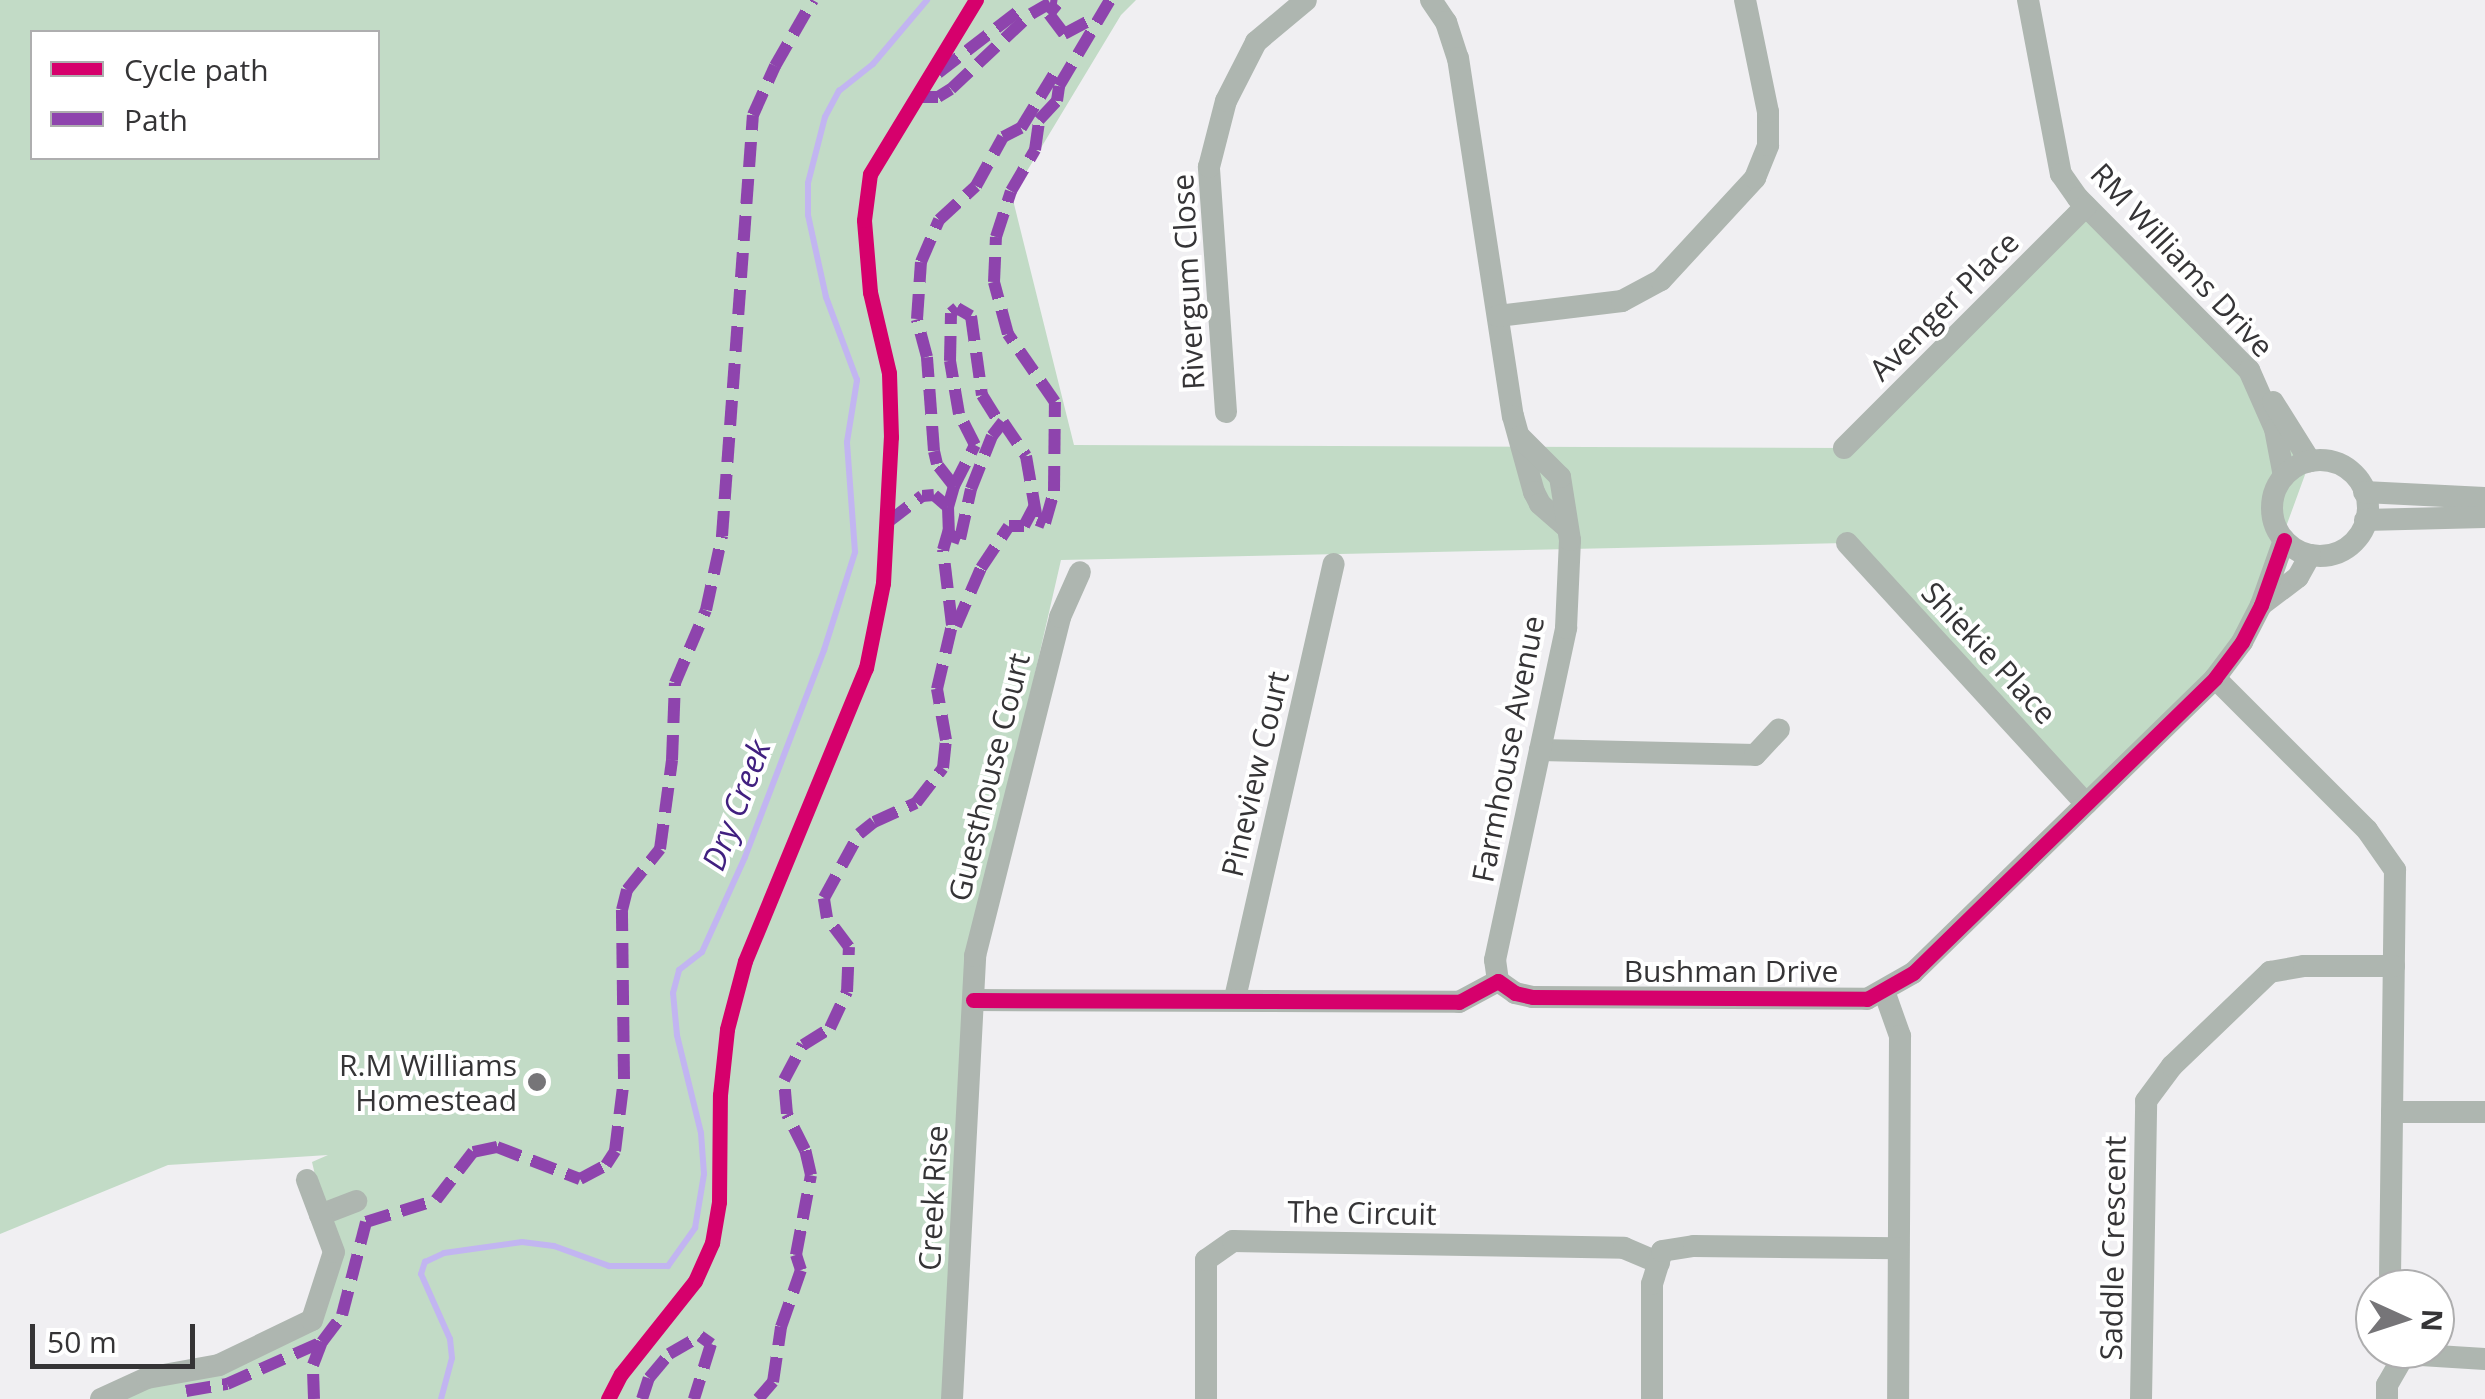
<!DOCTYPE html>
<html>
<head>
<meta charset="utf-8">
<style>
	body { margin:0 }
	#map { position:relative; width:2485px; height:1399px; overflow:hidden; background:#f0eff2; font-family:"Open Sans",sans-serif }
	div>[style] { position:absolute }
	[style*='--x'] { left:calc(var(--x)*1px); top:calc(var(--y)*1px); width:calc(var(--w)*1px); rotate:calc(var(--a)*1deg) }
	.green>* { inset:0; background:#c2dbc6 }
	.stream>* { height:6px; margin:-3px; padding:0 3px; transform-origin:3px; border-radius:3px; background:#c2b5f1 }
	.minor>* { height:22px; margin:-11px; padding:0 11px; transform-origin:11px; border-radius:11px; background:#aeb6b0 }
	.minor>.ring { margin:-11px; padding:0; box-sizing:content-box; background:none; border:22px solid #aeb6b0; border-radius:50% }
	.quiet>* { height:12px; margin-top:-6px; transform-origin:0; background:repeating-linear-gradient(90deg,#8e44ad 0 25px,transparent 0 37px) }
	.cycleway>* { height:15px; margin:-7.5px; padding:0 7.5px; transform-origin:7.5px; border-radius:7.5px; background:#d6006c }
	.dots>* { width:28px; height:28px; translate:-50% -50%; box-sizing:border-box; border:5px solid #fff; border-radius:50% }
	span { translate:-50% -50%; white-space:nowrap; text-align:center; line-height:1.15; -webkit-text-stroke:8px #fff; paint-order:stroke }
	.street-label { font-size:30px; color:#353436 }
	.poi-label { font-size:30px; color:#353436 }
	.right { translate:-100% -50%; text-align:right }
	.water-label { font-size:32px; color:#412080; font-style:italic }
	.legend { position:absolute; left:30px; top:30px; width:350px; height:130px; box-sizing:border-box; background:#fff; border:2px solid #aeaeaf; margin:0; padding:12px 18px; list-style:none; font-size:30px; color:#353436 }
	.legend li { display:flex; align-items:center; gap:20px; height:50px }
	.legend b { width:50px; border:2px solid #aeaeaf }
	.north { position:absolute; left:2355px; top:1269px; width:100px; height:100px; box-sizing:border-box; background:#fff; border:2px solid #aeaeaf; border-radius:50%; rotate:93deg; font-size:28px; font-weight:700; line-height:40px; text-align:center; color:#353436 }
	.north::after { content:''; display:block; margin:auto; width:35px; height:45px; background:#767578; clip-path:polygon(50% 0,100% 100%,50% 72%,0 100%) }
	.scale { position:absolute; left:30px; top:1324px; width:165px; height:45px; box-sizing:border-box; border:5px solid #353436; border-top:0; padding-left:12px; font-size:30px; line-height:35px; white-space:nowrap; color:#353436; -webkit-text-stroke:8px #fff; paint-order:stroke }
</style>
</head>
<body>
<div id="map">
	<div class="green">
		<div style="clip-path:polygon(evenodd,0 0,1136px 0,1121px 15px,1012px 196px,1074px 445px,1844px 448px,2078px 198px,2257px 385px,2310px 461px,2279px 546px,2215px 678px,2086px 804px,1846px 543px,1061px 560px,969px 961px,948px 1399px,101px 1399px,312px 1320px,333px 1252px,312px 1162px,328px 1155px,168px 1165px,0 1234px,0 0,32px 32px,378px 32px,378px 158px,32px 158px,32px 32px)"></div>
	</div>
	<div class="stream">
		<div style="--x:441;--y:1399;--w:42;--a:-75"></div>
		<div style="--x:452;--y:1358;--w:19;--a:-96"></div>
		<div style="--x:450;--y:1339;--w:71;--a:-114"></div>
		<div style="--x:421;--y:1274;--w:13;--a:-72"></div>
		<div style="--x:425;--y:1262;--w:21;--a:-25"></div>
		<div style="--x:444;--y:1253;--w:79;--a:-8"></div>
		<div style="--x:522;--y:1242;--w:32;--a:7"></div>
		<div style="--x:554;--y:1246;--w:59;--a:20"></div>
		<div style="--x:609;--y:1266;--w:59;--a:0"></div>
		<div style="--x:668;--y:1266;--w:47;--a:-54.6"></div>
		<div style="--x:695;--y:1228;--w:55;--a:-80.5"></div>
		<div style="--x:704;--y:1174;--w:41;--a:-94.2"></div>
		<div style="--x:701;--y:1133;--w:101;--a:-103.8"></div>
		<div style="--x:677;--y:1035;--w:42;--a:-95.4"></div>
		<div style="--x:673;--y:993;--w:24;--a:-75"></div>
		<div style="--x:679;--y:970;--w:29;--a:-38"></div>
		<div style="--x:702;--y:952;--w:104;--a:-65.6"></div>
		<div style="--x:745;--y:857;--w:222;--a:-69.1"></div>
		<div style="--x:824;--y:650;--w:103;--a:-72.4"></div>
		<div style="--x:855;--y:552;--w:110;--a:-94.2"></div>
		<div style="--x:847;--y:442;--w:63;--a:-80.8"></div>
		<div style="--x:857;--y:380;--w:89;--a:-110.5"></div>
		<div style="--x:826;--y:297;--w:84;--a:-102.4"></div>
		<div style="--x:808;--y:215;--w:32;--a:-90"></div>
		<div style="--x:808;--y:183;--w:68;--a:-75.6"></div>
		<div style="--x:825;--y:117;--w:30;--a:-62"></div>
		<div style="--x:839;--y:91;--w:43;--a:-38.5"></div>
		<div style="--x:873;--y:64;--w:84;--a:-49.8"></div>
	</div>
	<div class="minor">
		<div style="--x:1431;--y:0;--w:27;--a:56"></div>
		<div style="--x:1446;--y:22;--w:38;--a:72"></div>
		<div style="--x:1458;--y:58;--w:362;--a:81.3"></div>
		<div style="--x:1513;--y:416;--w:79;--a:74.6"></div>
		<div style="--x:1534;--y:492;--w:13;--a:63"></div>
		<div style="--x:1540;--y:504;--w:35;--a:41"></div>
		<div style="--x:2028;--y:0;--w:177;--a:79.3"></div>
		<div style="--x:2061;--y:174;--w:29;--a:55"></div>
		<div style="--x:2078;--y:198;--w:243;--a:45.2"></div>
		<div style="--x:2249;--y:370;--w:64;--a:66.2"></div>
		<div style="--x:2275;--y:429;--w:48;--a:79.2"></div>
		<div style="--x:1498;--y:316;--w:125;--a:-6.9"></div>
		<div style="--x:1622;--y:301;--w:44;--a:-28.3"></div>
		<div style="--x:1661;--y:280;--w:139;--a:-47.3"></div>
		<div style="--x:1755;--y:178;--w:35;--a:-68"></div>
		<div style="--x:1768;--y:145;--w:33;--a:-90"></div>
		<div style="--x:1768;--y:112;--w:114;--a:-101.6"></div>
		<div style="--x:2273;--y:402;--w:70;--a:57.9"></div>
		<div style="--x:1226;--y:412;--w:246;--a:-94"></div>
		<div style="--x:1209;--y:167;--w:68;--a:-75.6"></div>
		<div style="--x:1226;--y:101;--w:66;--a:-63"></div>
		<div style="--x:1256;--y:42;--w:65;--a:-40"></div>
		<div style="--x:1844;--y:448;--w:342;--a:-45"></div>
		<div class="ring" style="left:2272px;top:460px;width:74px;height:74px"></div>
		<div style="--x:2364;--y:492;--w:121;--a:2.8"></div>
		<div style="--x:2365;--y:520;--w:120;--a:-1.4"></div>
		<div style="--x:1847;--y:543;--w:354;--a:47.5"></div>
		<div style="--x:2261;--y:605;--w:46;--a:-37.1"></div>
		<div style="--x:2298;--y:577;--w:25;--a:-61"></div>
		<div style="--x:2215;--y:678;--w:215;--a:45"></div>
		<div style="--x:2367;--y:830;--w:49;--a:55"></div>
		<div style="--x:2395;--y:870;--w:419;--a:90.7"></div>
		<div style="--x:1540;--y:750;--w:215;--a:1.3"></div>
		<div style="--x:1755;--y:755;--w:35;--a:-47"></div>
		<div style="--x:1498;--y:981;--w:21;--a:-98"></div>
		<div style="--x:1495;--y:960;--w:340;--a:-77.9"></div>
		<div style="--x:1566;--y:628;--w:88;--a:-87.4"></div>
		<div style="--x:1570;--y:540;--w:64;--a:-99"></div>
		<div style="--x:1560;--y:477;--w:57;--a:-135"></div>
		<div style="--x:1884;--y:991;--w:48;--a:70.4"></div>
		<div style="--x:1900;--y:1036;--w:363;--a:90.3"></div>
		<div style="--x:1235;--y:998;--w:445;--a:-77.2"></div>
		<div style="--x:973;--y:1000;--w:486;--a:0.2"></div>
		<div style="--x:1459;--y:1002;--w:44;--a:-28.3"></div>
		<div style="--x:1498;--y:981;--w:21;--a:35"></div>
		<div style="--x:1515;--y:993;--w:18;--a:13"></div>
		<div style="--x:1533;--y:997;--w:334;--a:0.3"></div>
		<div style="--x:1867;--y:999;--w:53;--a:-29.5"></div>
		<div style="--x:1913;--y:973;--w:422;--a:-44.3"></div>
		<div style="--x:2215;--y:678;--w:45;--a:-53.1"></div>
		<div style="--x:2242;--y:642;--w:42;--a:-62.8"></div>
		<div style="--x:2261;--y:605;--w:69;--a:-70.5"></div>
		<div style="--x:2392;--y:1112;--w:93;--a:0"></div>
		<div style="--x:320;--y:1215;--w:39;--a:-21"></div>
		<div style="--x:2405;--y:1354;--w:80;--a:3.6"></div>
		<div style="--x:101;--y:1399;--w:51;--a:-24.5"></div>
		<div style="--x:147;--y:1378;--w:73;--a:-10.2"></div>
		<div style="--x:219;--y:1365;--w:103;--a:-25.8"></div>
		<div style="--x:312;--y:1320;--w:71;--a:-72.1"></div>
		<div style="--x:334;--y:1252;--w:77;--a:-110.6"></div>
		<div style="--x:952;--y:1399;--w:444;--a:-87"></div>
		<div style="--x:975;--y:956;--w:349;--a:-75.9"></div>
		<div style="--x:1060;--y:617;--w:49;--a:-66"></div>
		<div style="--x:1206;--y:1399;--w:139;--a:-90"></div>
		<div style="--x:1206;--y:1260;--w:33;--a:-35"></div>
		<div style="--x:1233;--y:1241;--w:391;--a:1"></div>
		<div style="--x:1624;--y:1248;--w:38;--a:23"></div>
		<div style="--x:1652;--y:1399;--w:115;--a:-90"></div>
		<div style="--x:1652;--y:1284;--w:34;--a:-73"></div>
		<div style="--x:1662;--y:1251;--w:32;--a:-9"></div>
		<div style="--x:1694;--y:1246;--w:204;--a:0.6"></div>
		<div style="--x:2141;--y:1399;--w:298;--a:-89"></div>
		<div style="--x:2146;--y:1101;--w:44;--a:-53.4"></div>
		<div style="--x:2172;--y:1066;--w:136;--a:-43.8"></div>
		<div style="--x:2270;--y:972;--w:35;--a:-10"></div>
		<div style="--x:2304;--y:966;--w:90;--a:0"></div>
		<div style="--x:2387;--y:1399;--w:14;--a:-90"></div>
		<div style="--x:2387;--y:1385;--w:36;--a:-60"></div>
		<div style="--x:2405;--y:1354;--w:6;--a:-121"></div>
	</div>
	<div class="quiet">
		<div style="--x:938;--y:73;--w:105;--a:-37.6"></div>
		<div style="--x:917;--y:97;--w:21;--a:0"></div>
		<div style="--x:938;--y:97;--w:15;--a:-32"></div>
		<div style="--x:951;--y:89;--w:110;--a:-43.2"></div>
		<div style="--x:1031;--y:14;--w:22;--a:-30"></div>
		<div style="--x:1050;--y:3;--w:7;--a:8"></div>
		<div style="--x:1057;--y:4;--w:13;--a:129"></div>
		<div style="--x:1049;--y:14;--w:25;--a:53"></div>
		<div style="--x:1064;--y:34;--w:32;--a:-28"></div>
		<div style="--x:954;--y:486;--w:46;--a:-62.9"></div>
		<div style="--x:975;--y:445;--w:35;--a:-117"></div>
		<div style="--x:959;--y:414;--w:54;--a:-99.6"></div>
		<div style="--x:950;--y:361;--w:48;--a:-88.8"></div>
		<div style="--x:951;--y:313;--w:8;--a:-40"></div>
		<div style="--x:957;--y:308;--w:16;--a:30"></div>
		<div style="--x:971;--y:316;--w:80;--a:82.1"></div>
		<div style="--x:982;--y:395;--w:32;--a:58"></div>
		<div style="--x:948;--y:507;--w:22;--a:-74"></div>
		<div style="--x:954;--y:486;--w:28;--a:-128"></div>
		<div style="--x:937;--y:464;--w:13;--a:-103"></div>
		<div style="--x:934;--y:451;--w:94;--a:-94.3"></div>
		<div style="--x:927;--y:357;--w:39;--a:-105"></div>
		<div style="--x:917;--y:319;--w:57;--a:-86"></div>
		<div style="--x:921;--y:262;--w:46;--a:-66.8"></div>
		<div style="--x:939;--y:220;--w:50;--a:-42.6"></div>
		<div style="--x:976;--y:186;--w:56;--a:-61.1"></div>
		<div style="--x:1003;--y:137;--w:20;--a:-27"></div>
		<div style="--x:1021;--y:128;--w:73;--a:-58.5"></div>
		<div style="--x:888;--y:522;--w:43;--a:-37.4"></div>
		<div style="--x:922;--y:496;--w:12;--a:-5"></div>
		<div style="--x:934;--y:495;--w:18;--a:41"></div>
		<div style="--x:948;--y:507;--w:28;--a:88"></div>
		<div style="--x:949;--y:535;--w:12;--a:20"></div>
		<div style="--x:960;--y:539;--w:51;--a:-77.6"></div>
		<div style="--x:971;--y:489;--w:57;--a:-68.4"></div>
		<div style="--x:992;--y:436;--w:18;--a:-52"></div>
		<div style="--x:1003;--y:422;--w:41;--a:55.9"></div>
		<div style="--x:1026;--y:456;--w:65;--a:80.2"></div>
		<div style="--x:1037;--y:520;--w:9;--a:21"></div>
		<div style="--x:1045;--y:523;--w:33;--a:-74"></div>
		<div style="--x:1054;--y:491;--w:89;--a:-89.4"></div>
		<div style="--x:1055;--y:402;--w:83;--a:-124.7"></div>
		<div style="--x:1008;--y:334;--w:54;--a:-105.1"></div>
		<div style="--x:994;--y:282;--w:45;--a:-87.5"></div>
		<div style="--x:996;--y:237;--w:48;--a:-71.9"></div>
		<div style="--x:1011;--y:191;--w:48;--a:-59.7"></div>
		<div style="--x:1035;--y:150;--w:30;--a:-82"></div>
		<div style="--x:1039;--y:120;--w:26;--a:-47"></div>
		<div style="--x:1057;--y:101;--w:15;--a:-82"></div>
		<div style="--x:1059;--y:86;--w:100;--a:-59.3"></div>
		<div style="--x:956;--y:626;--w:63;--a:-66.7"></div>
		<div style="--x:981;--y:568;--w:50;--a:-56.3"></div>
		<div style="--x:1009;--y:526;--w:15;--a:0"></div>
		<div style="--x:1024;--y:526;--w:24;--a:-62"></div>
		<div style="--x:186;--y:1391;--w:42;--a:-9.7"></div>
		<div style="--x:227;--y:1384;--w:104;--a:-23.9"></div>
		<div style="--x:322;--y:1342;--w:34;--a:-53"></div>
		<div style="--x:342;--y:1315;--w:96;--a:-75.5"></div>
		<div style="--x:366;--y:1222;--w:73;--a:-17.4"></div>
		<div style="--x:436;--y:1200;--w:61;--a:-52.4"></div>
		<div style="--x:473;--y:1152;--w:25;--a:-12"></div>
		<div style="--x:497;--y:1147;--w:89;--a:21.1"></div>
		<div style="--x:580;--y:1179;--w:30;--a:-28"></div>
		<div style="--x:606;--y:1165;--w:17;--a:-57"></div>
		<div style="--x:615;--y:1151;--w:73;--a:-82.9"></div>
		<div style="--x:624;--y:1079;--w:169;--a:-90.7"></div>
		<div style="--x:622;--y:910;--w:21;--a:-76"></div>
		<div style="--x:627;--y:890;--w:53;--a:-51.2"></div>
		<div style="--x:660;--y:849;--w:90;--a:-82.3"></div>
		<div style="--x:672;--y:760;--w:77;--a:-87.8"></div>
		<div style="--x:675;--y:683;--w:79;--a:-67"></div>
		<div style="--x:706;--y:610;--w:76;--a:-77.8"></div>
		<div style="--x:722;--y:536;--w:422;--a:-85.8"></div>
		<div style="--x:753;--y:115;--w:54;--a:-65.8"></div>
		<div style="--x:775;--y:66;--w:76;--a:-60.1"></div>
		<div style="--x:314;--y:1399;--w:34;--a:-92"></div>
		<div style="--x:313;--y:1365;--w:25;--a:-69"></div>
		<div style="--x:642;--y:1399;--w:22;--a:-72"></div>
		<div style="--x:649;--y:1378;--w:31;--a:-50"></div>
		<div style="--x:669;--y:1354;--w:36;--a:-30"></div>
		<div style="--x:700;--y:1336;--w:14;--a:36"></div>
		<div style="--x:711;--y:1344;--w:58;--a:107.2"></div>
		<div style="--x:758;--y:1399;--w:23;--a:-49"></div>
		<div style="--x:773;--y:1382;--w:56;--a:-81.7"></div>
		<div style="--x:781;--y:1327;--w:60;--a:-70.7"></div>
		<div style="--x:801;--y:1270;--w:16;--a:-108"></div>
		<div style="--x:796;--y:1255;--w:81;--a:-79.4"></div>
		<div style="--x:811;--y:1175;--w:26;--a:-103"></div>
		<div style="--x:805;--y:1150;--w:40;--a:-116.6"></div>
		<div style="--x:787;--y:1114;--w:34;--a:-95"></div>
		<div style="--x:784;--y:1080;--w:40;--a:-62"></div>
		<div style="--x:803;--y:1045;--w:32;--a:-32"></div>
		<div style="--x:830;--y:1028;--w:40;--a:-65"></div>
		<div style="--x:847;--y:992;--w:45;--a:-87.5"></div>
		<div style="--x:849;--y:947;--w:36;--a:-127"></div>
		<div style="--x:827;--y:918;--w:20;--a:-99"></div>
		<div style="--x:824;--y:898;--w:73;--a:-61.3"></div>
		<div style="--x:859;--y:834;--w:19;--a:-39"></div>
		<div style="--x:874;--y:822;--w:46;--a:-24.3"></div>
		<div style="--x:916;--y:803;--w:44;--a:-52.4"></div>
		<div style="--x:943;--y:768;--w:28;--a:-84"></div>
		<div style="--x:946;--y:740;--w:52;--a:-100"></div>
		<div style="--x:937;--y:689;--w:66;--a:-76.8"></div>
		<div style="--x:952;--y:625;--w:76;--a:-96.8"></div>
		<div style="--x:943;--y:550;--w:22;--a:-74"></div>
	</div>
	<div class="cycleway">
		<div style="--x:973;--y:1000;--w:486;--a:0.2"></div>
		<div style="--x:1459;--y:1002;--w:44;--a:-28.3"></div>
		<div style="--x:1498;--y:981;--w:21;--a:35"></div>
		<div style="--x:1515;--y:993;--w:18;--a:13"></div>
		<div style="--x:1533;--y:997;--w:334;--a:0.3"></div>
		<div style="--x:1867;--y:999;--w:53;--a:-29.5"></div>
		<div style="--x:1913;--y:973;--w:422;--a:-44.3"></div>
		<div style="--x:2215;--y:678;--w:45;--a:-53.1"></div>
		<div style="--x:2242;--y:642;--w:42;--a:-62.8"></div>
		<div style="--x:2261;--y:605;--w:69;--a:-70.5"></div>
		<div style="--x:608;--y:1399;--w:28;--a:-63"></div>
		<div style="--x:621;--y:1374;--w:119;--a:-51.5"></div>
		<div style="--x:695;--y:1281;--w:42;--a:-65.9"></div>
		<div style="--x:712;--y:1243;--w:42;--a:-80.3"></div>
		<div style="--x:719;--y:1202;--w:107;--a:-89.5"></div>
		<div style="--x:720;--y:1095;--w:66;--a:-83.9"></div>
		<div style="--x:727;--y:1029;--w:70;--a:-75.2"></div>
		<div style="--x:745;--y:961;--w:317;--a:-67.6"></div>
		<div style="--x:866;--y:668;--w:87;--a:-78.7"></div>
		<div style="--x:883;--y:583;--w:146;--a:-86.9"></div>
		<div style="--x:891;--y:437;--w:64;--a:-91.8"></div>
		<div style="--x:889;--y:373;--w:83;--a:-103.2"></div>
		<div style="--x:870;--y:292;--w:72;--a:-94.8"></div>
		<div style="--x:864;--y:220;--w:46;--a:-82.6"></div>
		<div style="--x:870;--y:174;--w:204;--a:-58.7"></div>
	</div>
	<div class="dots">
		<div style="left:537px;top:1082px;background:#767578"></div>
	</div>
	<div class="street-label">
		<span style="left:2182px;top:260px;rotate:47deg">RM Williams Drive</span>
		<span style="left:1188px;top:282px;rotate:-93deg">Rivergum Close</span>
		<span style="left:1944px;top:306px;rotate:-45deg">Avenger Place</span>
		<span style="left:1989px;top:653px;rotate:47deg">Shiekie Place</span>
		<span style="left:1508px;top:749px;rotate:-79deg">Farmhouse Avenue</span>
		<span style="left:1255px;top:774px;rotate:-77deg">Pineview Court</span>
		<span style="left:989px;top:777px;rotate:-76deg">Guesthouse Court</span>
		<span style="left:1731px;top:971px">Bushman Drive</span>
		<span style="left:933px;top:1198px;rotate:-87deg">Creek Rise</span>
		<span style="left:1362px;top:1213px;rotate:1deg">The Circuit</span>
		<span style="left:2113px;top:1248px;rotate:-89deg">Saddle Crescent</span>
	</div>
	<div class="poi-label">
		<span class="right" style="left:517px;top:1082px">R.M Williams<br>Homestead</span>
	</div>
	<div class="water-label">
		<span style="left:736px;top:805px;rotate:-69deg">Dry Creek</span>
	</div>
	<ul class="legend">
	<li><b style="height:12px;background:#d6006c"></b>Cycle path</li>
	<li><b style="height:12px;background:#8e44ad"></b>Path</li>
	</ul>
	<div class="north">N</div>
	<div class="scale">50 m</div>
</div>
</body>
</html>
